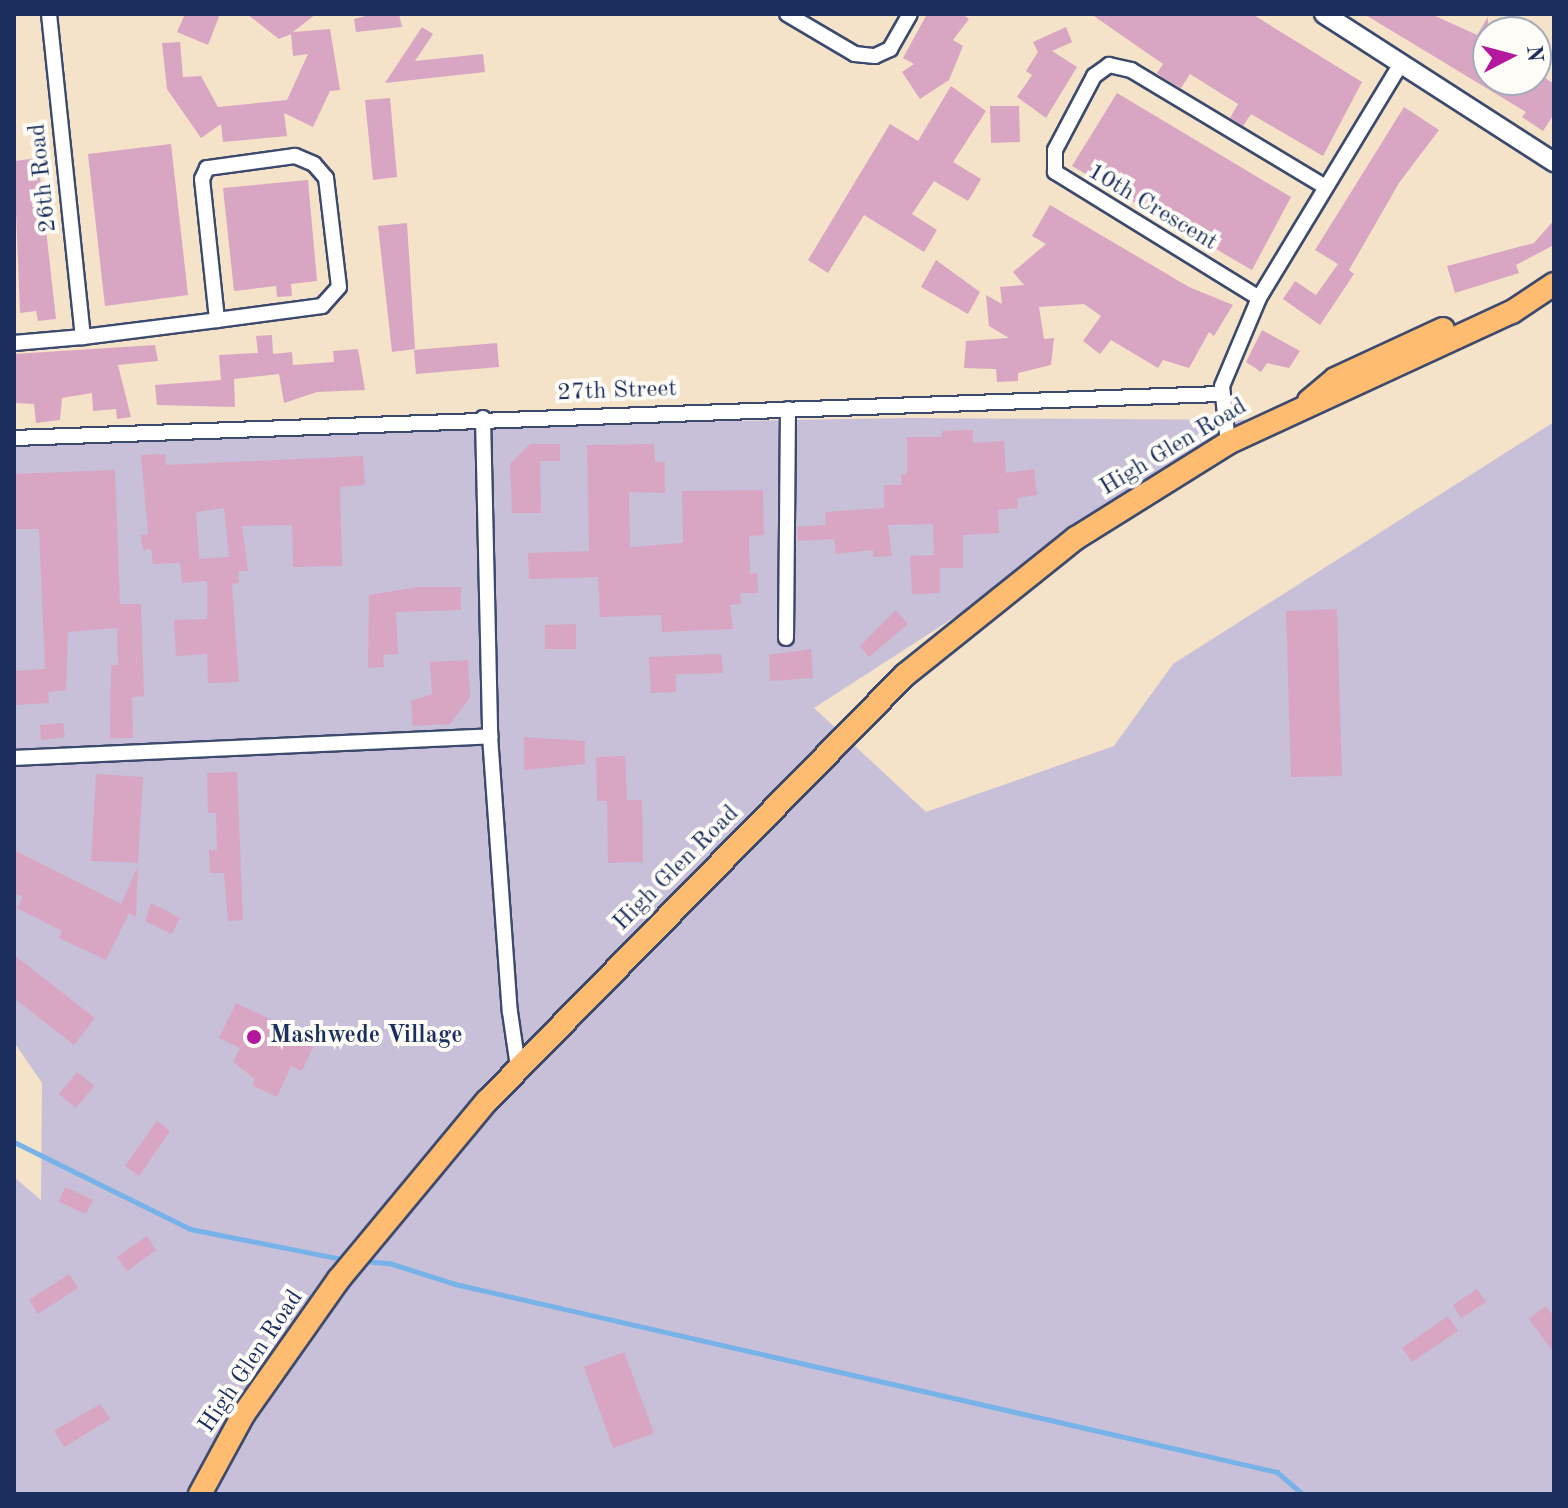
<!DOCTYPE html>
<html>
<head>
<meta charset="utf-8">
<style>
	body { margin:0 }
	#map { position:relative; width:1568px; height:1508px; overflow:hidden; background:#f4e3c8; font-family:"Old Standard TT",serif }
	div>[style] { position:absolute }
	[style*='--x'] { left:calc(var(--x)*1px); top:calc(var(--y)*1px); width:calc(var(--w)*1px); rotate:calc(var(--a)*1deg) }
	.industrial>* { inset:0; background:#c8bfd8 }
	.stream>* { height:5px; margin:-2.5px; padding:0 2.5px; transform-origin:2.5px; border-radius:2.5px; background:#77b3e9 }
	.building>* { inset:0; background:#d8a5c3 }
	.roads { filter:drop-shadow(2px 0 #3c4a6e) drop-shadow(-2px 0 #3c4a6e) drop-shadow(0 2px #3c4a6e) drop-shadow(0 -2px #3c4a6e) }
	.minor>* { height:14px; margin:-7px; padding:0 7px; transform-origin:7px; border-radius:7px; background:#fff }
	.tertiary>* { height:18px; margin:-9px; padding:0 9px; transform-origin:9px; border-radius:9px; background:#fff }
	.primary>* { height:22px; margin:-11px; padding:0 11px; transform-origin:11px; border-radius:11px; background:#febc70 }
	.dots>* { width:22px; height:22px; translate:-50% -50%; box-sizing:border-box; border:4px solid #fdfcf7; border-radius:50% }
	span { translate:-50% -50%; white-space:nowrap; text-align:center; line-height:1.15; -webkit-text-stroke:8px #fdfcf7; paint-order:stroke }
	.street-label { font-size:24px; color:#1b2f5e }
	.poi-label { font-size:24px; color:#1b2f5e; font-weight:700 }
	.left { translate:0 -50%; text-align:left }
	.frame { position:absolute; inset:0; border:16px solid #1b2f5e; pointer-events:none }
	.north { position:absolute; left:1472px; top:16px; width:80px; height:80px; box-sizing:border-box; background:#fdfcf7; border:2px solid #a3aaba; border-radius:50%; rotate:84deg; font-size:22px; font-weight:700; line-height:32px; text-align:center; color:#1b2f5e }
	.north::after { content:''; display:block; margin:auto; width:28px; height:36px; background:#b5179e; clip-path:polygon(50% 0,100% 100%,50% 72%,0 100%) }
</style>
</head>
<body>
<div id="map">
	<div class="industrial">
		<div style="clip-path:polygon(908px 418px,1260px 420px,814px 708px,926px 812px,1114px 746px,1173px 664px,1554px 422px,1554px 1494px,14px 1494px,14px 1177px,41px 1200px,42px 1083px,14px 1042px,14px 446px,342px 428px)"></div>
	</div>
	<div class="stream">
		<div style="--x:14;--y:1142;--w:196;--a:26.3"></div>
		<div style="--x:190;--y:1229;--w:159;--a:11.2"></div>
		<div style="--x:364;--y:1261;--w:25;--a:5"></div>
		<div style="--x:389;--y:1263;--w:69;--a:17.7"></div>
		<div style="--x:455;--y:1284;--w:843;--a:12.88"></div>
		<div style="--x:1277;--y:1472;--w:33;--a:41"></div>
	</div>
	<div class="building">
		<div style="clip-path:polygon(185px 14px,220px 14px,208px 45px,177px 32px)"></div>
		<div style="clip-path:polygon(247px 14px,316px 14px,293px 32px,330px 29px,340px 90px,330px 91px,313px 127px,284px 113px,287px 136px,223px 142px,221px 124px,201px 138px,167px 89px,162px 43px,180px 42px,183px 77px,201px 76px,218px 107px,287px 100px,308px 54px,293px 56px,291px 34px,279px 39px)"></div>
		<div style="clip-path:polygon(373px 14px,399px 14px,402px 27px,356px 32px,354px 19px)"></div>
		<div style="clip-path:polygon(927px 14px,962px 14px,969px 19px,953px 40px,963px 46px,949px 80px,920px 99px,902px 72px,914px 64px,903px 58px)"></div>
		<div style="clip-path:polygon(1091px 14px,1252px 14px,1362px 82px,1323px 156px,1251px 114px,1243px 126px,1234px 120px,1230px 118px,1238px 104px,1190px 74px,1181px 88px,1162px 77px,1157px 73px,1163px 64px)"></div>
		<div style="clip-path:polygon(1364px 14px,1431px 14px,1477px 35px,1488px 17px,1488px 80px,1536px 80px,1538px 73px,1554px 84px,1554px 114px,1543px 131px,1522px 117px,1526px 112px)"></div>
		<div style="clip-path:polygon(422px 27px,433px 34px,415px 61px,483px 54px,485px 72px,385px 83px)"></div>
		<div style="clip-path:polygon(1066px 27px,1072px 42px,1052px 51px,1077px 67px,1046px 118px,1017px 97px,1032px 75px,1026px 71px,1038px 52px,1033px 42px)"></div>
		<div style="clip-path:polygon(951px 86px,986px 111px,953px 162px,981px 179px,968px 201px,934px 181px,912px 214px,937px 230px,924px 252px,864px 215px,828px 273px,808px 260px,890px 124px,918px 141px)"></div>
		<div style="clip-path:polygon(1117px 93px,1291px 197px,1252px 270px,1072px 166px)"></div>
		<div style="clip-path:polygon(390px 98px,397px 177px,373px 180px,365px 100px)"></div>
		<div style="clip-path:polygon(990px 106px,1019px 106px,1020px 142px,991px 143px)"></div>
		<div style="clip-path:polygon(1404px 107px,1439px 130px,1399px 183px,1349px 270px,1354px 274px,1320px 325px,1283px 299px,1295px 281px,1316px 295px,1338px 264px,1315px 250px)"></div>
		<div style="clip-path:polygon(171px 144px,188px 295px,105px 306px,88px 154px)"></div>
		<div style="clip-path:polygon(38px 158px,56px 319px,38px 321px,36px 311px,20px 313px,14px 161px)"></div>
		<div style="clip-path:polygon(308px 180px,317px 281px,291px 284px,292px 296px,277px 297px,276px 286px,234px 291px,223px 188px)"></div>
		<div style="clip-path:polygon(1050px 205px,1189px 287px,1233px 305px,1214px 336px,1209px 332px,1189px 368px,1163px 360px,1158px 368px,1111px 340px,1100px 354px,1083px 341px,1101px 316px,1084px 304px,1039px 307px,1044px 339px,1054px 338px,1051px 365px,1018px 373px,1018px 381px,997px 382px,996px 369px,964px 368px,966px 341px,1009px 338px,989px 326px,986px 295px,1002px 304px,1000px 287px,1024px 285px,1013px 272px,1046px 244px,1032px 236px)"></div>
		<div style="clip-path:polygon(1554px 220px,1554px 245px,1516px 265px,1519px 273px,1455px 293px,1447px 266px,1534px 243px)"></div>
		<div style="clip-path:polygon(407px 223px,415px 349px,392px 352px,378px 226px)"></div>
		<div style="clip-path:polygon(936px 260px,980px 292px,968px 314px,921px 287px)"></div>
		<div style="clip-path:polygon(1262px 330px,1300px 351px,1289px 368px,1267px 363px,1261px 372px,1246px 362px)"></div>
		<div style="clip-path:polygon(272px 335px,273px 354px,292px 352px,293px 365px,334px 362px,333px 351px,358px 349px,365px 390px,317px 392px,284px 403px,279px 374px,234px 379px,235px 407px,157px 405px,155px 385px,221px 380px,219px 355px,258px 353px,256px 336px)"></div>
		<div style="clip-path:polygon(497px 343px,499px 367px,416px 374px,414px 350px)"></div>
		<div style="clip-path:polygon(155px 345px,158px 361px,118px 365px,131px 417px,117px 419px,116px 409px,93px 411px,92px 393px,62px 398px,60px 420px,36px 423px,34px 404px,14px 403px,14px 354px)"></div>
		<div style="clip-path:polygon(973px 430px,973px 443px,1004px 441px,1006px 473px,1034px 469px,1037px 495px,1017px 498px,1018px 508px,998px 510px,999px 533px,963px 535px,963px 568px,940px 568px,940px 593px,912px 594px,910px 556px,934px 555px,933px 524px,888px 525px,892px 556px,873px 557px,873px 550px,836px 554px,834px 539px,798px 541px,797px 527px,826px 525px,825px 512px,884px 508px,884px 485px,901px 485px,901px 474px,907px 474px,907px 437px,942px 437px,942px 431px)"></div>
		<div style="clip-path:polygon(530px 444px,560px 444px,560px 461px,540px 461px,541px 513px,512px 513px,510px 464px)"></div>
		<div style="clip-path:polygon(654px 444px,655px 462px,665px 462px,665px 493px,629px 492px,630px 547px,683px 543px,682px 491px,763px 490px,764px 535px,749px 536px,750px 574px,757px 573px,758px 593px,740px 593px,741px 604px,730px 605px,733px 629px,662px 632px,661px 615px,600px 617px,598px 577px,529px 579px,528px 553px,589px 551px,587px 445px)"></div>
		<div style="clip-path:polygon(evenodd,165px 454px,166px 465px,363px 456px,365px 485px,340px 487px,342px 566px,293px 567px,292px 525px,242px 526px,248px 571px,238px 571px,239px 583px,232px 584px,239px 682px,208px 683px,207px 654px,176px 656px,174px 620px,207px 619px,207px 581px,182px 583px,180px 563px,153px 564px,151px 549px,143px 550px,141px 535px,148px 534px,141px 455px,165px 454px,224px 508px,229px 557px,199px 559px,196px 512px,224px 508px)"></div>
		<div style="clip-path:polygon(115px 470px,120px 604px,141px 604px,144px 696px,132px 697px,133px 738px,110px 738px,111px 665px,118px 665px,117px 628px,68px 632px,66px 690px,48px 692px,49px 703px,15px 705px,14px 695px,14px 671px,45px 669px,39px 529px,14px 529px,14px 474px)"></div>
		<div style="clip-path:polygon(419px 587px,461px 587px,461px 610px,396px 612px,398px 654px,383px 655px,384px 667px,368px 668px,369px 595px)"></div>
		<div style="clip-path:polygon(1337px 609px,1342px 776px,1291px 777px,1286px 611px)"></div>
		<div style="clip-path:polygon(896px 610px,908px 624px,869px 657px,860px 646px)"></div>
		<div style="clip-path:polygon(576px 624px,576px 649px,545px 649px,545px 625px)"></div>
		<div style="clip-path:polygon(811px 649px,813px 678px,770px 681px,769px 655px)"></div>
		<div style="clip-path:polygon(721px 654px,723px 673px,676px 674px,676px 692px,651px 693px,649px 657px)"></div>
		<div style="clip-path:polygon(468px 660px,470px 697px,450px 724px,413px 726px,411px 701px,432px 694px,430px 662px)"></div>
		<div style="clip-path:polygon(63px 723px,65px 737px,41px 740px,40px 725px)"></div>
		<div style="clip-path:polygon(524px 737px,585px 741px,585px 764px,524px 770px)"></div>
		<div style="clip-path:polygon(625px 756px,627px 800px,642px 800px,643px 862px,608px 863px,607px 801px,597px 801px,596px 757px)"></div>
		<div style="clip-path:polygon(237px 772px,243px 920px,228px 921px,224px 873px,210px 873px,209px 850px,217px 850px,216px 813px,208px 813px,207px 773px)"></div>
		<div style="clip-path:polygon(96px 774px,143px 777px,138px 863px,91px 861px)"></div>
		<div style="clip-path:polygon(14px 850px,121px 904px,138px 866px,136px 917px,129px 913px,106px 960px,59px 938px,62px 931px,17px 908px,23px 897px,14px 893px)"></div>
		<div style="clip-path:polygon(151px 903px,180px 918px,172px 934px,145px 921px)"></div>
		<div style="clip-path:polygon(14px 955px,95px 1018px,74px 1045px,14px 998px)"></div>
		<div style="clip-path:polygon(236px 1003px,303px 1035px,300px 1041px,313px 1047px,302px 1071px,291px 1066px,277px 1097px,252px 1085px,255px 1079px,233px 1062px,240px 1048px,219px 1038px)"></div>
		<div style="clip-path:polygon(77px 1072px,94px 1086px,76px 1108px,59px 1094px)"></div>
		<div style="clip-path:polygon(157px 1121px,170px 1131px,139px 1176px,125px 1166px)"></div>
		<div style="clip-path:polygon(65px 1187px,93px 1200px,86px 1214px,59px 1202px)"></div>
		<div style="clip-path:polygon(147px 1236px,156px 1250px,127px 1271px,117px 1257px)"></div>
		<div style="clip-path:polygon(69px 1274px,78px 1288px,38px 1314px,29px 1300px)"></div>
		<div style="clip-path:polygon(1477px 1289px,1486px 1302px,1461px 1318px,1453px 1305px)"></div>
		<div style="clip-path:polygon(1546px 1306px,1554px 1317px,1554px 1353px,1529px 1319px)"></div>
		<div style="clip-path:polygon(1448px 1316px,1458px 1331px,1412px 1362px,1402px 1348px)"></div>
		<div style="clip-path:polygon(624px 1352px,654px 1433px,613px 1448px,584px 1367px)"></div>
		<div style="clip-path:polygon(100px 1404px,110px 1419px,64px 1447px,54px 1431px)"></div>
	</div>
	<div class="roads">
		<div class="minor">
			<div style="--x:49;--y:14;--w:325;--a:84"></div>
			<div style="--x:787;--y:14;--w:79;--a:30.5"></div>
			<div style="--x:855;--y:54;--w:20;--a:6"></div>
			<div style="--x:875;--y:56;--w:17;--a:-25"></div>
			<div style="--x:890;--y:49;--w:40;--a:-60.3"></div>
			<div style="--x:1259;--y:298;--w:240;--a:-148.3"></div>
			<div style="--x:1055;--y:172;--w:22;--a:-90"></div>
			<div style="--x:1055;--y:150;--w:84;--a:-62.2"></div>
			<div style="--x:1094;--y:76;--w:19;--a:-36"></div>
			<div style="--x:1109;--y:65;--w:23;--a:13"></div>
			<div style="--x:1131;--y:70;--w:225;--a:31"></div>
			<div style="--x:14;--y:343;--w:69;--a:-5"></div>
			<div style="--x:83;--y:337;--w:135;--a:-7.2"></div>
			<div style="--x:217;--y:320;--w:106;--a:-7.6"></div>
			<div style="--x:322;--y:306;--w:25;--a:-48"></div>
			<div style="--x:339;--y:287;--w:110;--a:-96.8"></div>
			<div style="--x:326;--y:178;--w:18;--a:-131"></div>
			<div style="--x:314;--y:164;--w:21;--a:-157"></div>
			<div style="--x:295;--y:156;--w:89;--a:172.2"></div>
			<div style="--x:207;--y:168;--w:12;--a:114"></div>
			<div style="--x:202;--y:179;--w:142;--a:83.9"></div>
			<div style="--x:483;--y:418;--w:318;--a:88.7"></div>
			<div style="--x:490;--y:736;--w:277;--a:85.9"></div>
			<div style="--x:510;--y:1012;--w:56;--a:81.7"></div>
			<div style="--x:14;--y:438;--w:1208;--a:-2.09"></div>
			<div style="--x:1228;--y:443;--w:57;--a:-96"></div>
			<div style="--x:1222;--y:386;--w:95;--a:-67.2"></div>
			<div style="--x:1259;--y:298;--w:272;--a:-58.8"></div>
			<div style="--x:786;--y:638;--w:229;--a:-89.5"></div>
			<div style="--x:14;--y:758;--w:477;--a:-2.6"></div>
		</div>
		<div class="tertiary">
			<div style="--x:1324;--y:14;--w:274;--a:32.8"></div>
		</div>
		<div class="primary">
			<div style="--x:1309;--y:401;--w:34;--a:-40"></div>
			<div style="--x:1335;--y:379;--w:119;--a:-24.8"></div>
			<div style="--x:200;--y:1494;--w:90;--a:-61.4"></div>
			<div style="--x:243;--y:1415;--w:166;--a:-54.8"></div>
			<div style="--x:339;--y:1279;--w:231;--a:-50.3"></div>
			<div style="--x:487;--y:1101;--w:597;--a:-45.54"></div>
			<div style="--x:905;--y:675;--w:219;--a:-38.7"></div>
			<div style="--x:1076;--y:538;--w:179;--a:-32"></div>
			<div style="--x:1228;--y:443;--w:313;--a:-24.8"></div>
			<div style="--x:1512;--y:312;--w:50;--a:-33.7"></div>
		</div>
	</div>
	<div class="dots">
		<div style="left:254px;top:1037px;background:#b5179e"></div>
	</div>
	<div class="street-label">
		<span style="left:44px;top:178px;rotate:-96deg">26th Road</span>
		<span style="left:1152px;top:208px;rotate:31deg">10th Crescent</span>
		<span style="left:617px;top:392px;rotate:-2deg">27th Street</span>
		<span style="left:1174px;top:448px;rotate:-31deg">High Glen Road</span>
		<span style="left:677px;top:869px;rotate:-45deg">High Glen Road</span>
		<span style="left:252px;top:1362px;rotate:-56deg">High Glen Road</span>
	</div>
	<div class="poi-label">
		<span class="left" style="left:270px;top:1037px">Mashwede Village</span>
	</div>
	<div class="frame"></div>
	<div class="north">N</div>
</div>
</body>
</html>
